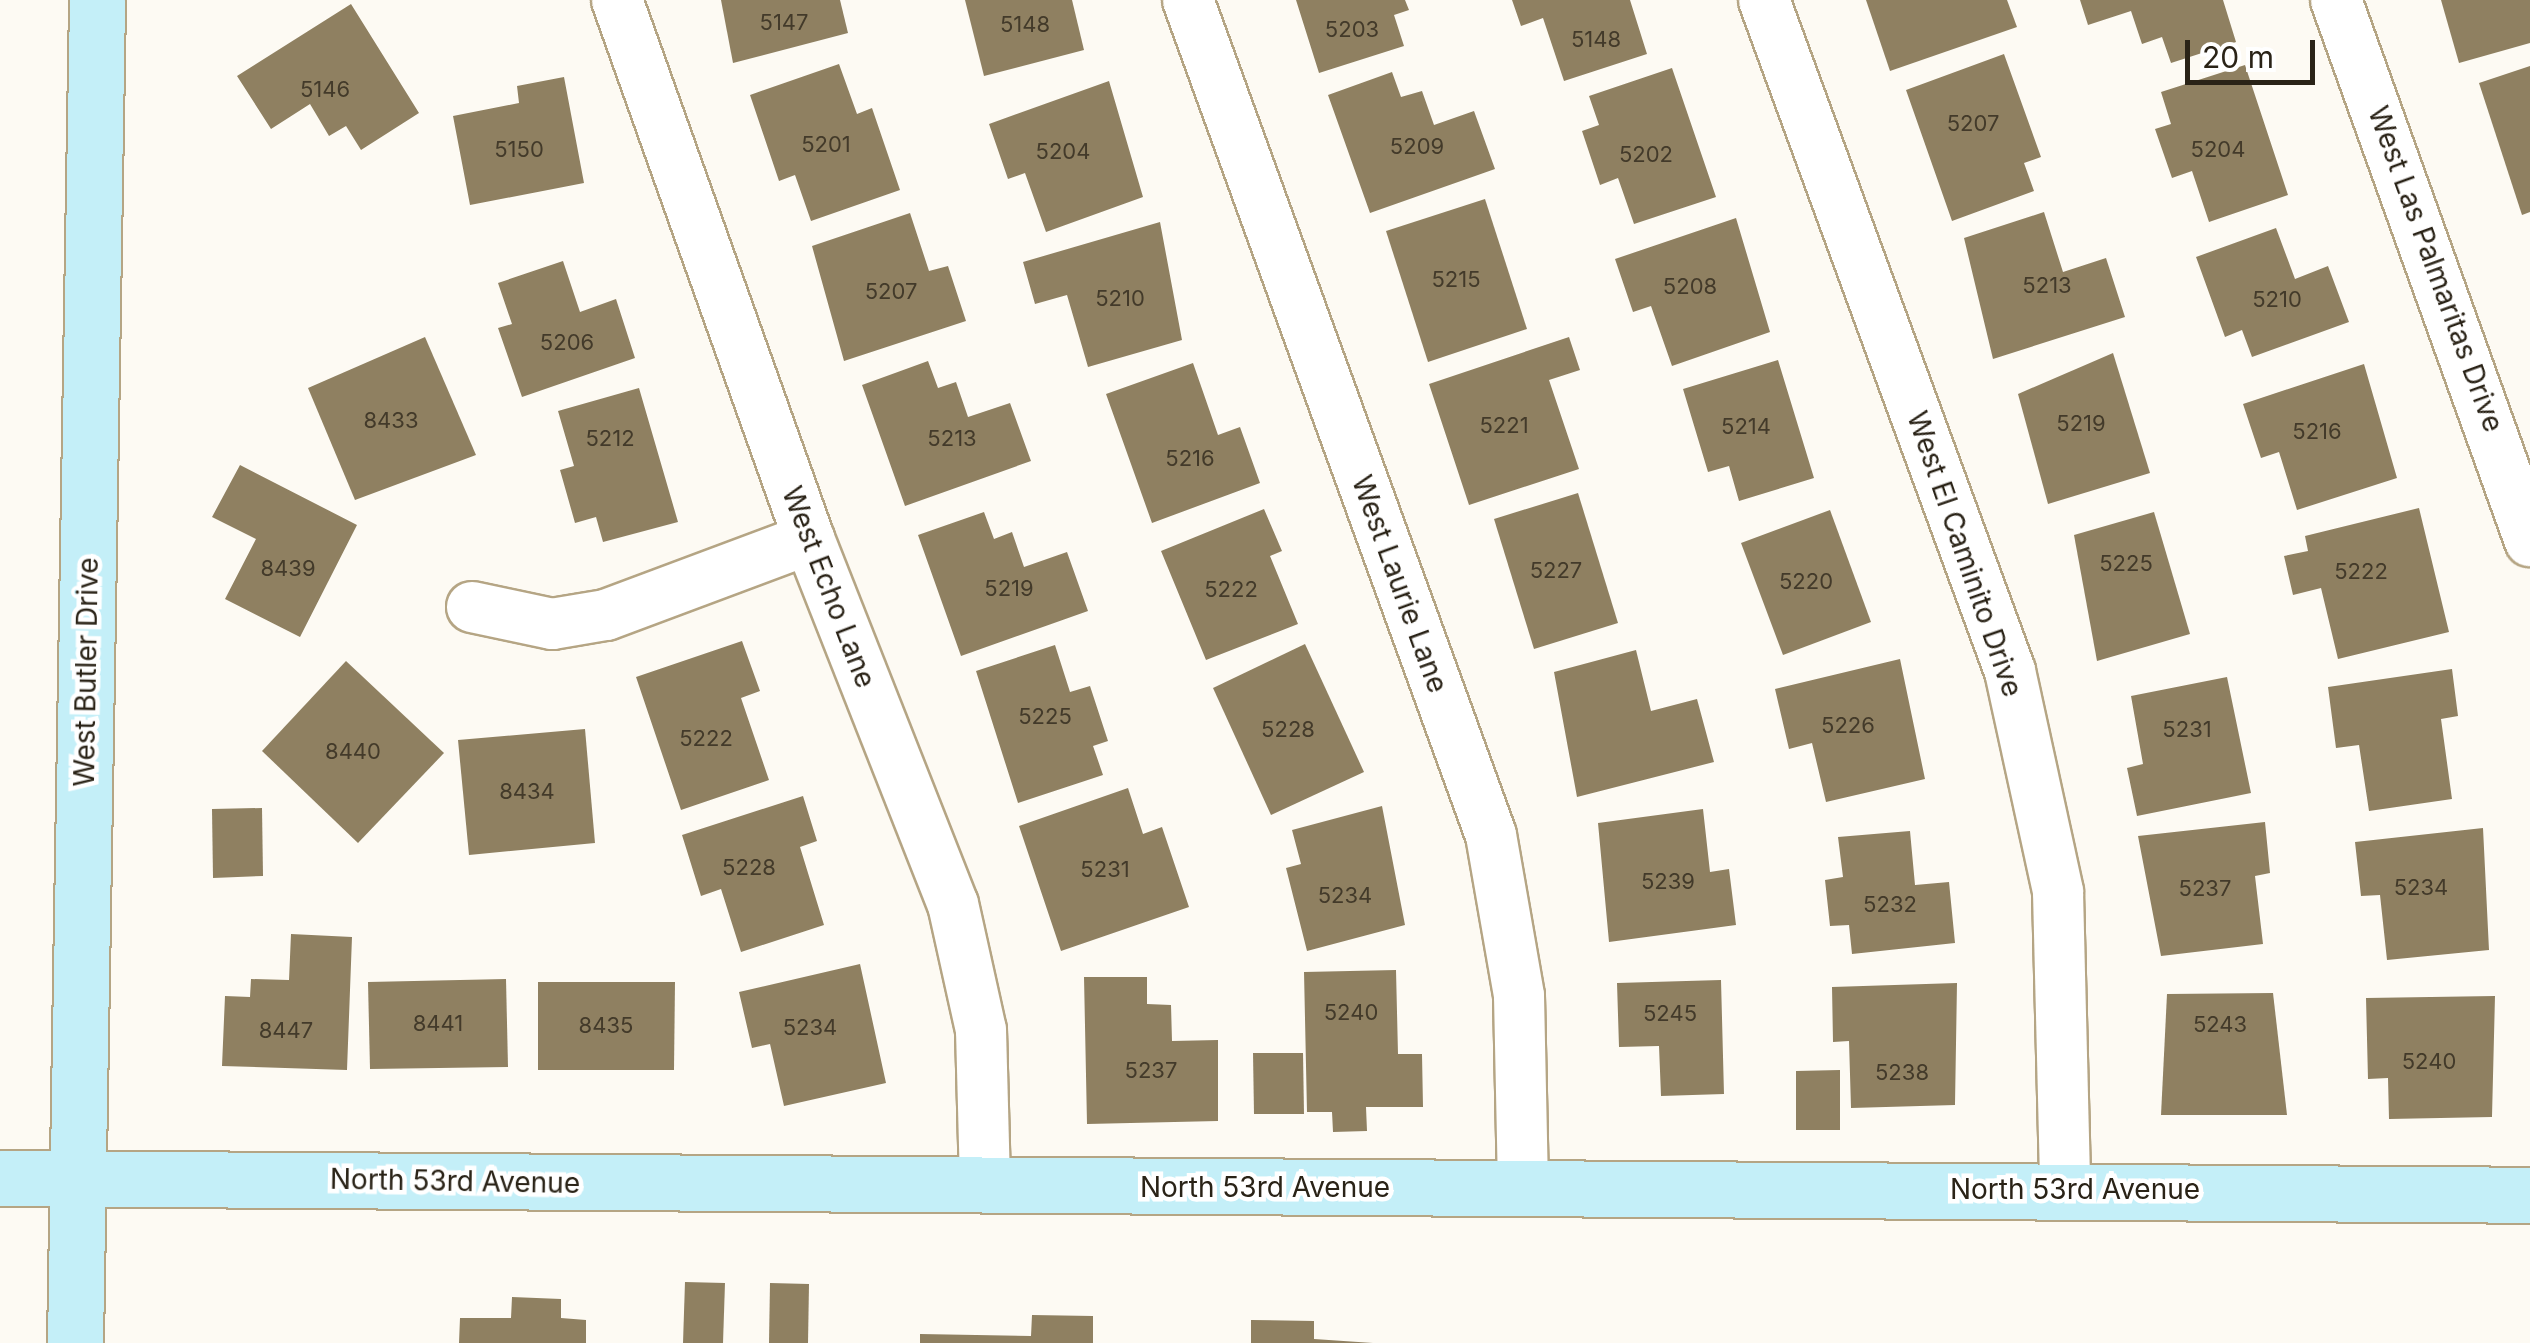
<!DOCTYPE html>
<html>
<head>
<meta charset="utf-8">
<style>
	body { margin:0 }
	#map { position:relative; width:2530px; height:1343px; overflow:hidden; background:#fdfaf3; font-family:Inter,sans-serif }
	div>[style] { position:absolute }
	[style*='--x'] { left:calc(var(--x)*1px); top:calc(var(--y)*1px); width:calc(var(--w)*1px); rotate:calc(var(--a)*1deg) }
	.building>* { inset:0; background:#8f8061 }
	.roads { filter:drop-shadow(2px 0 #b5a584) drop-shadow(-2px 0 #b5a584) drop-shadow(0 2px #b5a584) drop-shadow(0 -2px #b5a584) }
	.street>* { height:50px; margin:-25px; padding:0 25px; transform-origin:25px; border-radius:25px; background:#fff }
	.secondary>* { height:55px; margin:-27.5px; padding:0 27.5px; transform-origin:27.5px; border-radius:27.5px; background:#c4eff8 }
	span { translate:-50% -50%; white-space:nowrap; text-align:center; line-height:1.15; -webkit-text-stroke:9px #fff; paint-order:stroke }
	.number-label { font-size:22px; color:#433a2a }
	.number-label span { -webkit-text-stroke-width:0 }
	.street-label { font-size:28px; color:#2a2317 }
	.scale { position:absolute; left:2185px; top:40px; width:130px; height:45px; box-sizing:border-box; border:5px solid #2a2317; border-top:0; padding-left:12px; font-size:30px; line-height:35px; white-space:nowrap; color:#2a2317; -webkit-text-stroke:8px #fff; paint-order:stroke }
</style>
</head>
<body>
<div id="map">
	<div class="building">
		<div style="clip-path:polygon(721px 0,840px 0,848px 33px,733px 63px)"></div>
		<div style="clip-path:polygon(965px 0,1072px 0,1084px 50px,984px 76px)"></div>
		<div style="clip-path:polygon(1296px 0,1405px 0,1409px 10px,1394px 15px,1404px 46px,1319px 73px)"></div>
		<div style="clip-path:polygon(1512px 0,1630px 0,1647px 54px,1564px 81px,1543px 18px,1521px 26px)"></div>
		<div style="clip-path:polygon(1866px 0,2007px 0,2017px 27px,1890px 71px)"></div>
		<div style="clip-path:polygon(2080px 0,2223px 0,2236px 42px,2171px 63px,2162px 37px,2142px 44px,2131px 11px,2088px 25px)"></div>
		<div style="clip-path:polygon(2441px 0,2530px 0,2530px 43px,2459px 63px)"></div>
		<div style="clip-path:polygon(351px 4px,419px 113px,361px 150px,346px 126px,329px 136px,310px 104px,271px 129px,237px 76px)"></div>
		<div style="clip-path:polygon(2004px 54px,2041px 157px,2024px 163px,2034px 191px,1952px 221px,1906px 90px)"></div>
		<div style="clip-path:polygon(839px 64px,857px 114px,872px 108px,900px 190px,811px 221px,795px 175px,779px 181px,750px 95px)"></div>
		<div style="clip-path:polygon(2245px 65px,2288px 195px,2209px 222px,2192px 171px,2172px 178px,2155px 129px,2171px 124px,2161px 92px)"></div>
		<div style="clip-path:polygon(2530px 66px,2530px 212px,2522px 215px,2479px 83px)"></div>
		<div style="clip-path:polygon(1672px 68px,1716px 197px,1634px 224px,1618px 178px,1600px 185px,1582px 131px,1599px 125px,1589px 96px)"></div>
		<div style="clip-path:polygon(1392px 72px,1401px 97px,1422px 91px,1434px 125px,1474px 111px,1495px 169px,1370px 213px,1328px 95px)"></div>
		<div style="clip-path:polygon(564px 77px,584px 183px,470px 205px,453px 116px,519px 103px,517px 86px)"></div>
		<div style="clip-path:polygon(1109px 81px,1143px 197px,1046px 232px,1025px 173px,1008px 179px,989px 124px)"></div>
		<div style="clip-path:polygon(1485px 199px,1527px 329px,1428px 362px,1386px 231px)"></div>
		<div style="clip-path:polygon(2044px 212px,2063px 272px,2106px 258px,2125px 317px,1993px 359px,1964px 238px)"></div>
		<div style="clip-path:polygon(910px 213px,929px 271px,948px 266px,966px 321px,844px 361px,812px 246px)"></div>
		<div style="clip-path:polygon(1736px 218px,1770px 332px,1672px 366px,1651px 306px,1633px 312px,1615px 259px)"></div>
		<div style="clip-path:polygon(1160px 222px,1182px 340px,1088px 367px,1067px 295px,1035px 304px,1023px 262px)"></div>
		<div style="clip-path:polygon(2276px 228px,2295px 279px,2328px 266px,2349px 322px,2252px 357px,2242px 330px,2225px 337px,2196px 257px)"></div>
		<div style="clip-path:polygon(563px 261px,580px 312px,616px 299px,635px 358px,522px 397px,498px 328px,512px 324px,498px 283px)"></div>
		<div style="clip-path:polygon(425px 337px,476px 455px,355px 500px,308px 388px)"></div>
		<div style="clip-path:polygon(1569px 337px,1580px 370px,1549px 380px,1579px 469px,1469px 505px,1429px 384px)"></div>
		<div style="clip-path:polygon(2113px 353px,2150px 473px,2048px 504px,2018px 394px)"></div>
		<div style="clip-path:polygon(1778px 360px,1814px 478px,1739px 501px,1729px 466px,1708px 472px,1683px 389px)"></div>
		<div style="clip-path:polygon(928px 361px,938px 388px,956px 382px,968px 417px,1010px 403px,1031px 461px,905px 506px,862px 385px)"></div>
		<div style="clip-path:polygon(1193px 363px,1218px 435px,1240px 427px,1260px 483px,1152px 523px,1106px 394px)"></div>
		<div style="clip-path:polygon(2364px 364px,2397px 478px,2297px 510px,2279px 452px,2261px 458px,2243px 404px)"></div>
		<div style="clip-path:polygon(639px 388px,678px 522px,603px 542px,596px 517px,575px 523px,560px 470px,574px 466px,558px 411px)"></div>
		<div style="clip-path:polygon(240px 465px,357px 525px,300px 637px,225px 599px,256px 539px,212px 517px)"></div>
		<div style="clip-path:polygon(1578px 493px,1618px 623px,1534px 649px,1494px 519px)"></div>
		<div style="clip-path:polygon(2419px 508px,2449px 632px,2338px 659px,2321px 588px,2293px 595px,2284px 556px,2308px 551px,2305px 536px)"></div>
		<div style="clip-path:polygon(1264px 509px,1282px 551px,1270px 556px,1298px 624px,1206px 660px,1161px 551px)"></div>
		<div style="clip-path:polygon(1830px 510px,1871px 622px,1783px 655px,1741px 543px)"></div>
		<div style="clip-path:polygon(984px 512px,994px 539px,1012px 532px,1024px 567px,1067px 552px,1088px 611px,961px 656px,918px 535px)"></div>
		<div style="clip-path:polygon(2154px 512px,2190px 634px,2097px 661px,2074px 535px)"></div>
		<div style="clip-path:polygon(742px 641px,760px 691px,741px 698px,769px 780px,681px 810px,636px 677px)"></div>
		<div style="clip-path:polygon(1305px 644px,1364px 772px,1271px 815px,1213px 688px)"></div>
		<div style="clip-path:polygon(1055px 645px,1070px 692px,1090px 686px,1108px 741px,1093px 746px,1103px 775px,1018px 803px,976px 671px)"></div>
		<div style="clip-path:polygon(1636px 650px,1651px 711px,1697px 699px,1714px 762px,1577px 797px,1554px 672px)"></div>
		<div style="clip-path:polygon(1900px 659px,1925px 779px,1826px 802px,1812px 743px,1789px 749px,1775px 689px)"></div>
		<div style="clip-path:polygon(346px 661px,444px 753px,358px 843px,262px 751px)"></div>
		<div style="clip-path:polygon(2452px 669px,2458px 716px,2441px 719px,2452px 799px,2369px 811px,2359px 745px,2336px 748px,2328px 687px)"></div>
		<div style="clip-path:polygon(2227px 677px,2251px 793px,2137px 816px,2127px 768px,2143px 764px,2131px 696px)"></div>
		<div style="clip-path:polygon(585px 729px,595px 843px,469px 855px,458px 740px)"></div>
		<div style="clip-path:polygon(1128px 788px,1143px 834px,1162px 827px,1189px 907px,1061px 951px,1019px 826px)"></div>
		<div style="clip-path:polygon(803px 796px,817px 841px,800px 847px,824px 925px,741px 952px,721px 889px,701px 896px,682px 835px)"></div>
		<div style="clip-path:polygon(1382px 806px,1405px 925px,1307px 951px,1286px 868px,1301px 864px,1292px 830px)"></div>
		<div style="clip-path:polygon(262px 808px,263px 876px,213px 878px,212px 809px)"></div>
		<div style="clip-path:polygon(1703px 809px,1710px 872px,1729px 869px,1736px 925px,1609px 942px,1598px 823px)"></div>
		<div style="clip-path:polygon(2265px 822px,2270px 873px,2255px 876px,2263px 944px,2161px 956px,2138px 836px)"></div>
		<div style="clip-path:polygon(2483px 828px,2489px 950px,2387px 960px,2380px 895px,2361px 896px,2355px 842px)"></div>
		<div style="clip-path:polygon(1910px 831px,1915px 885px,1949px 882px,1955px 943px,1852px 954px,1849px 925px,1830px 926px,1825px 880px,1843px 877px,1838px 837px)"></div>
		<div style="clip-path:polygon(291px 934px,352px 937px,347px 1070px,222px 1066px,225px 996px,250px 997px,251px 979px,289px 980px)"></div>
		<div style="clip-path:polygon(860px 964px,886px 1083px,784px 1106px,770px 1044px,752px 1048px,739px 992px)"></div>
		<div style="clip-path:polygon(1396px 970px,1398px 1054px,1422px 1054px,1423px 1107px,1366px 1107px,1367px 1131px,1333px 1132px,1332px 1112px,1307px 1112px,1304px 972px)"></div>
		<div style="clip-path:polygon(1084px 977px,1147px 977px,1147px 1004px,1171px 1005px,1172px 1041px,1218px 1040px,1218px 1121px,1087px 1124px)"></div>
		<div style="clip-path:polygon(506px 979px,508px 1067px,370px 1069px,368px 982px)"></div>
		<div style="clip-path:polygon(1721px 980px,1724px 1094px,1661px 1096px,1659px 1046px,1619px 1047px,1617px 983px)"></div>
		<div style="clip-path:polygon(538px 982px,675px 982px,674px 1070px,538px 1070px)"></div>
		<div style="clip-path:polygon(1957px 983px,1955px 1105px,1851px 1108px,1849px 1041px,1833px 1042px,1832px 987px)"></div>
		<div style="clip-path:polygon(2273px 993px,2287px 1115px,2161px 1115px,2167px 994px)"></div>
		<div style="clip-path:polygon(2495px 996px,2492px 1117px,2389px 1119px,2388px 1078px,2368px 1079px,2366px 998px)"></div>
		<div style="clip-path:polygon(1253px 1053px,1303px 1053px,1304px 1114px,1254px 1114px)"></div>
		<div style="clip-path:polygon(1840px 1070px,1840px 1130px,1796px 1130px,1796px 1071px)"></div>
		<div style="clip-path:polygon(685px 1282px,725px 1283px,723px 1343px,683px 1343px)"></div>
		<div style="clip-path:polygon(770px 1283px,809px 1284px,808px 1343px,769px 1343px)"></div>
		<div style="clip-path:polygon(512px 1297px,561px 1299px,561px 1318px,586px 1320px,586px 1343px,459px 1343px,460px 1318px,511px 1318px)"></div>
		<div style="clip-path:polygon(1032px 1315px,1093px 1316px,1093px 1343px,920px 1343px,920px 1334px,1031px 1336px)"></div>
		<div style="clip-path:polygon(1251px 1320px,1314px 1321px,1314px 1339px,1373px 1343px,1251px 1343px)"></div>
	</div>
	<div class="roads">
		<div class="street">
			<div style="--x:617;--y:0;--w:572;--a:70.39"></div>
			<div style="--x:809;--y:539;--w:392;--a:68.5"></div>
			<div style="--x:953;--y:904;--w:129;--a:77.5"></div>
			<div style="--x:981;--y:1030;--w:155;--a:88.5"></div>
			<div style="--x:1188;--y:0;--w:888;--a:70.06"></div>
			<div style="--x:1491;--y:835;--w:163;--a:80.1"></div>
			<div style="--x:1519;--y:996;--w:191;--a:88.8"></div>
			<div style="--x:1764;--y:0;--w:715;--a:69.87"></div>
			<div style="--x:2010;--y:671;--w:226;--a:77.7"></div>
			<div style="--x:2058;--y:892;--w:297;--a:88.6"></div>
			<div style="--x:2336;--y:0;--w:575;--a:70.27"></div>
			<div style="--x:472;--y:607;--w:82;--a:12"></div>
			<div style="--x:552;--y:624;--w:55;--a:-9.5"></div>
			<div style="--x:606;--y:615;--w:217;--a:-20.5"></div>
		</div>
		<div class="secondary">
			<div style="--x:0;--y:1178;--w:2530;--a:0.38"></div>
			<div style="--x:75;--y:1343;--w:1343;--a:-89.06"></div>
		</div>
	</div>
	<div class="number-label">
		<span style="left:784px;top:23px">5147</span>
		<span style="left:1025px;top:25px">5148</span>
		<span style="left:1352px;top:30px">5203</span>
		<span style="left:1596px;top:40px">5148</span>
		<span style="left:325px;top:90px">5146</span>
		<span style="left:1973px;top:124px">5207</span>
		<span style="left:826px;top:145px">5201</span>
		<span style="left:1417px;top:147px">5209</span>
		<span style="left:519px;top:150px">5150</span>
		<span style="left:2218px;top:150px">5204</span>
		<span style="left:1063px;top:152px">5204</span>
		<span style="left:1646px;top:155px">5202</span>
		<span style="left:1456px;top:280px">5215</span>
		<span style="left:2047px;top:286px">5213</span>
		<span style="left:1690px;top:287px">5208</span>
		<span style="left:891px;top:292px">5207</span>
		<span style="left:1120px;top:299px">5210</span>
		<span style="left:2277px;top:300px">5210</span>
		<span style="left:567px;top:343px">5206</span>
		<span style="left:391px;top:421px">8433</span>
		<span style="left:2081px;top:424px">5219</span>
		<span style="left:1504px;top:426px">5221</span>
		<span style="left:1746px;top:427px">5214</span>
		<span style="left:2317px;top:432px">5216</span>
		<span style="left:610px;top:439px">5212</span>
		<span style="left:952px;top:439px">5213</span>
		<span style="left:1190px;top:459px">5216</span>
		<span style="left:2126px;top:564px">5225</span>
		<span style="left:288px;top:569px">8439</span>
		<span style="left:1556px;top:571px">5227</span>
		<span style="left:2361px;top:572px">5222</span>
		<span style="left:1806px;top:582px">5220</span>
		<span style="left:1009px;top:589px">5219</span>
		<span style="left:1231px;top:590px">5222</span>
		<span style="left:1045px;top:717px">5225</span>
		<span style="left:1848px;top:726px">5226</span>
		<span style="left:1288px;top:730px">5228</span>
		<span style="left:2187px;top:730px">5231</span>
		<span style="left:706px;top:739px">5222</span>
		<span style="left:353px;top:752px">8440</span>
		<span style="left:527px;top:792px">8434</span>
		<span style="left:749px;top:868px">5228</span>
		<span style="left:1105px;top:870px">5231</span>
		<span style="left:1668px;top:882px">5239</span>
		<span style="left:2421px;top:888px">5234</span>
		<span style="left:2205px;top:889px">5237</span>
		<span style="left:1345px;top:896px">5234</span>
		<span style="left:1890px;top:905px">5232</span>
		<span style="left:1351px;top:1013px">5240</span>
		<span style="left:1670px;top:1014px">5245</span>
		<span style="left:438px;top:1024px">8441</span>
		<span style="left:2220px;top:1025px">5243</span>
		<span style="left:606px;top:1026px">8435</span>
		<span style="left:810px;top:1028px">5234</span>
		<span style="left:286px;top:1031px">8447</span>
		<span style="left:2429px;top:1062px">5240</span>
		<span style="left:1151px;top:1071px">5237</span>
		<span style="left:1902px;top:1073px">5238</span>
	</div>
	<div class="street-label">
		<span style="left:2436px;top:269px;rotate:70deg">West Las Palmaritas Drive</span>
		<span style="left:1965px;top:554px;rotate:71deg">West El Caminito Drive</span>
		<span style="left:1400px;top:584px;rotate:70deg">West Laurie Lane</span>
		<span style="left:829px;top:587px;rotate:69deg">West Echo Lane</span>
		<span style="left:86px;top:672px;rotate:-89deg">West Butler Drive</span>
		<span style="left:455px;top:1181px;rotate:1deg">North 53rd Avenue</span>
		<span style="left:1265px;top:1187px">North 53rd Avenue</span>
		<span style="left:2075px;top:1189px">North 53rd Avenue</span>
	</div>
	<div class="scale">20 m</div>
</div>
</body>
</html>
